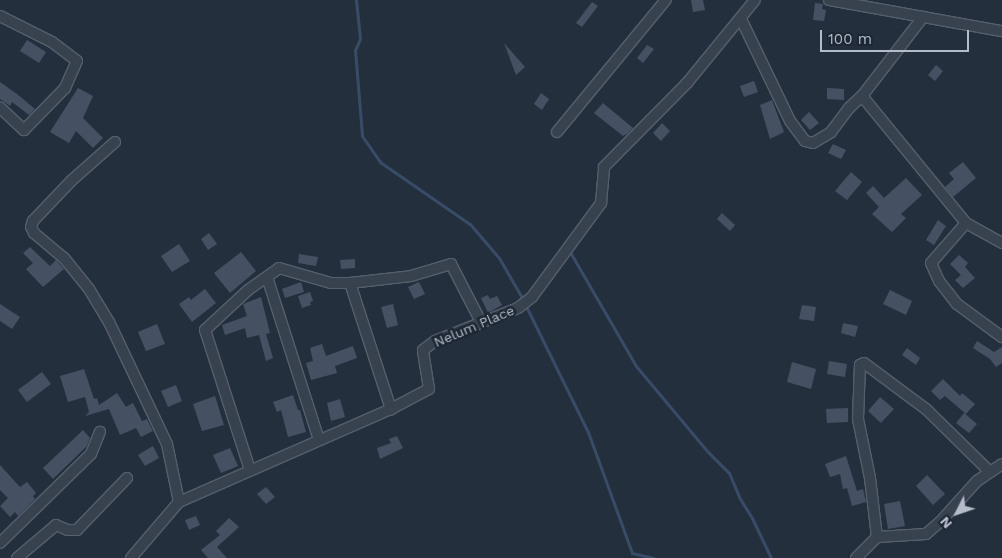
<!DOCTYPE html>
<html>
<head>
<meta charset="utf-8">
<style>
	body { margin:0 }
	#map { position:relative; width:1002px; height:558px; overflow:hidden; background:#242f3e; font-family:"Work Sans",sans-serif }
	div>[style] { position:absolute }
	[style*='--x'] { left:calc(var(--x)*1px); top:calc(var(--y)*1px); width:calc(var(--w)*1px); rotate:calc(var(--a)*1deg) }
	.stream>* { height:3px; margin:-1.5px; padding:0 1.5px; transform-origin:1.5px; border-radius:1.5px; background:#394c67 }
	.building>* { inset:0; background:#455162 }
	.roads { filter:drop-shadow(1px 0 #565f6c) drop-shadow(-1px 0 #565f6c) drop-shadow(0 1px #565f6c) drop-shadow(0 -1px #565f6c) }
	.street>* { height:10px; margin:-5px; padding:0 5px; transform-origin:5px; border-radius:5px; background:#38414e }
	span { translate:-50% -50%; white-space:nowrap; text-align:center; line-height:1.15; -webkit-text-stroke:5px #1d2633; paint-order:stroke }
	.street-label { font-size:14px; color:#b4bcc9 }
	.north { position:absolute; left:932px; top:488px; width:50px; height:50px; -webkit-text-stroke:4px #1d2633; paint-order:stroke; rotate:229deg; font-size:14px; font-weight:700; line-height:20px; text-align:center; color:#b4bcc9 }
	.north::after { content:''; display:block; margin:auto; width:18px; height:22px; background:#b4bcc9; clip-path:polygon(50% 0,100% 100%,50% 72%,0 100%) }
	.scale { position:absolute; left:820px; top:30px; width:149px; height:22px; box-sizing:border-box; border:2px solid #b4bcc9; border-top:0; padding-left:6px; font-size:15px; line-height:18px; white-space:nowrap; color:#b4bcc9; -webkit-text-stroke:4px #1d2633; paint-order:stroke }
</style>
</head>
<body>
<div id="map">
	<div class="stream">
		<div style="--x:356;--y:0;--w:39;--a:84"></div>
		<div style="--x:360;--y:39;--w:12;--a:114"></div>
		<div style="--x:355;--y:50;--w:86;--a:85.3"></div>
		<div style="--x:362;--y:136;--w:32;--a:55"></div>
		<div style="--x:380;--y:162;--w:109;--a:34.6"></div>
		<div style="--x:470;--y:224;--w:45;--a:49.5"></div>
		<div style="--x:499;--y:258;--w:44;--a:59.9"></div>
		<div style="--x:521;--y:296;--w:152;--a:63.8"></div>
		<div style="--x:588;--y:432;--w:129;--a:70"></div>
		<div style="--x:632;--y:553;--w:22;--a:13"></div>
		<div style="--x:570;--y:252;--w:132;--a:59.9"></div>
		<div style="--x:636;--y:366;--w:111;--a:50.1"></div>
		<div style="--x:707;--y:451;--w:31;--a:45"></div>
		<div style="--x:729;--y:473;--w:26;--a:67"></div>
		<div style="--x:739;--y:497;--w:25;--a:58"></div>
		<div style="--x:752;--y:518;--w:44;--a:64.6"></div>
	</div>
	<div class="building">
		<div style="clip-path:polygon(691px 0,703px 0,705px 10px,693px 12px)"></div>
		<div style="clip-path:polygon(592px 2px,598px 6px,582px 27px,576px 23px)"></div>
		<div style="clip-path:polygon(815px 3px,823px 4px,822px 9px,826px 10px,824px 21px,813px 20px)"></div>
		<div style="clip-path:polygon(27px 40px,46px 52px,39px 63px,20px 51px)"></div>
		<div style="clip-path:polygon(504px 43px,525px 67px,516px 75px)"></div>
		<div style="clip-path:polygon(647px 45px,654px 49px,643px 63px,637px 58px)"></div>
		<div style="clip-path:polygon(936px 65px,943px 71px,935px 81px,928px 75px)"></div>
		<div style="clip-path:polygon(754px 81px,758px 92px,744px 97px,740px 86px)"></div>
		<div style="clip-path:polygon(0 82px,17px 94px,35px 109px,29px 115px,12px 102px,10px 106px,0 99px)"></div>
		<div style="clip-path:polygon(78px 88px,93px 96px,83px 118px,103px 138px,93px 148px,76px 131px,69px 143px,50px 132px)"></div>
		<div style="clip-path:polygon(827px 88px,844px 89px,844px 100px,827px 99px)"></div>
		<div style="clip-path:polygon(541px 93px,549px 99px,542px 110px,534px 104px)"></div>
		<div style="clip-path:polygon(772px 100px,784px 132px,770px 139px,760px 105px)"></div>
		<div style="clip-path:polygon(603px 103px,633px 128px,627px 134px,623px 136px,594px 113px)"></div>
		<div style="clip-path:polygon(809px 112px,819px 123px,810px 130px,801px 120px)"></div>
		<div style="clip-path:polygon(662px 123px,670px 131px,661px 141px,653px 133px)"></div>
		<div style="clip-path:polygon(833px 144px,846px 150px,841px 159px,828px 153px)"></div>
		<div style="clip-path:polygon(963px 162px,976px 178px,953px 197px,945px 187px,954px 179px,949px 173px)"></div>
		<div style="clip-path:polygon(851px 172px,862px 182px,847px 200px,835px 191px)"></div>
		<div style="clip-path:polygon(906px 178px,922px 195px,901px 214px,906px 218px,892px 232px,872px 214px,879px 207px,866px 193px,873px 186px,884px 198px)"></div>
		<div style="clip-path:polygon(722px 213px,735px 225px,730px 231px,717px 219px)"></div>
		<div style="clip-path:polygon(938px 220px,946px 226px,934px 245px,926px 240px)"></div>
		<div style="clip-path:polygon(209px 233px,217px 244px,208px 250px,201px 239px)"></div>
		<div style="clip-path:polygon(179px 244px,190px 261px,172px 272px,161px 256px)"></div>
		<div style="clip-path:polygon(30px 247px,50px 266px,56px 260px,64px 269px,43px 287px,26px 269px,33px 263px,23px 253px)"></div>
		<div style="clip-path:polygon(241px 252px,256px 271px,230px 293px,214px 273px)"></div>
		<div style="clip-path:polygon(299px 254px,318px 257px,316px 266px,298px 263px)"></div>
		<div style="clip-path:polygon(959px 255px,968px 263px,965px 267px,975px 278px,963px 288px,955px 280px,961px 275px,950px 264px)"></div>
		<div style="clip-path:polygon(355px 259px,355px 268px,341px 269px,340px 260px)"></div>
		<div style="clip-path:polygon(301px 282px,304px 292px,285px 298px,282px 289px)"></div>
		<div style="clip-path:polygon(419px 282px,425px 294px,414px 299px,408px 287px)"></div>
		<div style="clip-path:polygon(205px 289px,216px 303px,192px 322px,179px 304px,189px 297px,191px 300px)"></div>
		<div style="clip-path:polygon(890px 290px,912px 301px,906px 315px,883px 304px)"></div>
		<div style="clip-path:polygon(310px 292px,313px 301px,310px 302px,311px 305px,302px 308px,298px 296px)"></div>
		<div style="clip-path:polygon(488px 295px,490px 299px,497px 296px,502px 305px,488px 313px,481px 298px)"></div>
		<div style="clip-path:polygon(261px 297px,270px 333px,266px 334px,273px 358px,266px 361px,259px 335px,247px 338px,245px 328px,225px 335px,222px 325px,247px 316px,243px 304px)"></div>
		<div style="clip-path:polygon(0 304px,20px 317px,12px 329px,0 321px)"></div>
		<div style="clip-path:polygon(393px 304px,398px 325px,387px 328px,381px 307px)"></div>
		<div style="clip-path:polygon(802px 305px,816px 307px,814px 321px,799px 319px)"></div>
		<div style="clip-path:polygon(843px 323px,858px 326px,855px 337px,841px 333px)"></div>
		<div style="clip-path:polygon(157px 324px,165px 344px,146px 351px,138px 332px)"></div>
		<div style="clip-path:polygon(977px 341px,994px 352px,1002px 347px,1002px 363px,996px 367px,990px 359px,973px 348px)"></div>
		<div style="clip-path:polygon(322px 344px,326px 356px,353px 346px,357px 358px,335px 366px,337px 373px,311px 380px,306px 363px,313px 361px,310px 348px)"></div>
		<div style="clip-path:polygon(907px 348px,920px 358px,916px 365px,902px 355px)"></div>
		<div style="clip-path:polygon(829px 361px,847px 364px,845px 377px,827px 374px)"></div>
		<div style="clip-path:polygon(792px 362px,816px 369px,811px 389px,787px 382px)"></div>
		<div style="clip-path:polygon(84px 369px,94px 399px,97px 398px,99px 405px,117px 393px,126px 407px,133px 403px,142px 421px,147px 419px,153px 431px,141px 437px,136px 428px,120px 435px,109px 409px,85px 416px,89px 412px,85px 397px,68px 402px,60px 376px)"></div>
		<div style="clip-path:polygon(42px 372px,51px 384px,27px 402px,18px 390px)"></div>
		<div style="clip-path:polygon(943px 379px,960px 396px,962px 393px,975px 404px,966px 414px,945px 396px,940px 400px,931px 391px)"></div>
		<div style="clip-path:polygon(176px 385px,182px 401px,168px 407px,161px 391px)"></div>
		<div style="clip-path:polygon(293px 395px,298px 410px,300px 410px,306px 432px,288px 437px,281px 410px,277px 412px,273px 402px)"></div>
		<div style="clip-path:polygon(215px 396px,224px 425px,202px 431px,193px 404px)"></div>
		<div style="clip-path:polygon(880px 397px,894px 409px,881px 423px,868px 411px)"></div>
		<div style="clip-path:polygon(340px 399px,345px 417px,331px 421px,327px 403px)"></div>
		<div style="clip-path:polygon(848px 408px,848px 422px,827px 423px,826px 409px)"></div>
		<div style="clip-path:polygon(964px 413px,977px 424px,969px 433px,956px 423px)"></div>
		<div style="clip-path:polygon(83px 430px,90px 438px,87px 446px,53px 479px,43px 468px)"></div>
		<div style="clip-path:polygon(397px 436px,403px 448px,380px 459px,377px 448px,391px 443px,389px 439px)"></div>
		<div style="clip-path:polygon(153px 446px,159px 458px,145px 466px,138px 455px)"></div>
		<div style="clip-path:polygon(230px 448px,238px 466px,221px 473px,213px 455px)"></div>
		<div style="clip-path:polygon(846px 456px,857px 491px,863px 489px,866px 502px,852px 506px,847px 488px,843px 489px,840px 474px,830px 477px,825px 464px)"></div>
		<div style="clip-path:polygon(0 465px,20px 487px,27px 482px,36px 493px,33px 496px,35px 499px,18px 516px,15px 512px,10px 517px,0 506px,8px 498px,0 490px)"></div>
		<div style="clip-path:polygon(927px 475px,945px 494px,933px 505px,916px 486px)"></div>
		<div style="clip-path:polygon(266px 487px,275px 497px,266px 504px,257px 494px)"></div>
		<div style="clip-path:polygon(900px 501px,905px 526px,888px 529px,884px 504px)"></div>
		<div style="clip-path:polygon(196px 516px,200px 525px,189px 530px,185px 520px)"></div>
		<div style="clip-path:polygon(229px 518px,239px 527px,217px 547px,227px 558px,208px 558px,201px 550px,220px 535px,216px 531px)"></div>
	</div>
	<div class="roads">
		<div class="street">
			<div style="--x:829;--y:0;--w:176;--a:10.2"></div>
			<div style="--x:0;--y:16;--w:58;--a:26.6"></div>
			<div style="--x:52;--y:42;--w:31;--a:37"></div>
			<div style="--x:77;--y:61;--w:30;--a:114"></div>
			<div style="--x:65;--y:88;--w:59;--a:134.3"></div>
			<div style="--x:24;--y:130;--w:33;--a:-137"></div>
			<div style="--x:741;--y:19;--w:113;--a:64.3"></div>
			<div style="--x:790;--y:121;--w:25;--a:53"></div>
			<div style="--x:805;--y:141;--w:8;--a:14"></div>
			<div style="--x:813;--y:143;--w:21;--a:-31"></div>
			<div style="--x:831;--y:132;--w:30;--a:-53"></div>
			<div style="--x:849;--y:108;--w:18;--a:-43"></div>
			<div style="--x:862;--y:96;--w:164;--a:50.7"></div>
			<div style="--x:862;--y:96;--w:100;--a:-52.3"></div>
			<div style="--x:557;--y:132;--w:171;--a:-50.5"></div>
			<div style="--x:115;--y:142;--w:57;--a:138.5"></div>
			<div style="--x:72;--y:180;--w:57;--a:133.6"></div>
			<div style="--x:33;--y:221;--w:6;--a:108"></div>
			<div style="--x:31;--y:227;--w:7;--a:63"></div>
			<div style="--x:34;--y:233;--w:39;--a:40"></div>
			<div style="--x:64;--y:258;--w:40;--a:51"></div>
			<div style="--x:89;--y:289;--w:39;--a:59"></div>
			<div style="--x:109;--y:322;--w:135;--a:64.6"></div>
			<div style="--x:167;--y:444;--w:59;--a:78.3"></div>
			<div style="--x:1002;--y:243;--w:41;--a:-150.9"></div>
			<div style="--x:966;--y:223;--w:53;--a:131.2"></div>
			<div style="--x:931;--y:263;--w:20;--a:66"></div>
			<div style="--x:939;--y:281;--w:29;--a:52"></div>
			<div style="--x:957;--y:304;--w:56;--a:36.3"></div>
			<div style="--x:267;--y:277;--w:171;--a:72.3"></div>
			<div style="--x:350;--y:283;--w:133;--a:72"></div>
			<div style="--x:250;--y:470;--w:147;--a:-107.8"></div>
			<div style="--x:205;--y:330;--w:59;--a:-42.9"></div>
			<div style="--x:248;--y:290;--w:38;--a:-35"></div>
			<div style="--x:279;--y:268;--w:54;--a:16.1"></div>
			<div style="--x:331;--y:283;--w:19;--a:0"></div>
			<div style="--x:350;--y:283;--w:61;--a:-6.5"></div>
			<div style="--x:411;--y:276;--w:42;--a:-16.7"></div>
			<div style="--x:451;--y:264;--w:65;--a:62.7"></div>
			<div style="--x:877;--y:537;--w:59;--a:-96.8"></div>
			<div style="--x:870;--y:478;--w:60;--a:-101.5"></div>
			<div style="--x:858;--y:419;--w:54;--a:-87.9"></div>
			<div style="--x:860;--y:365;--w:4;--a:-27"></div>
			<div style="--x:864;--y:363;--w:77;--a:36.6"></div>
			<div style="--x:926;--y:409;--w:90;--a:44.5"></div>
			<div style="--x:0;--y:543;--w:127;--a:-44.4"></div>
			<div style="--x:91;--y:454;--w:24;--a:-68"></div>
			<div style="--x:17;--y:558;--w:51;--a:-40.2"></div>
			<div style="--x:56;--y:525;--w:13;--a:23"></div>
			<div style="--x:68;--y:530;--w:9;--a:0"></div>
			<div style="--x:77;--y:530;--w:72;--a:-46.1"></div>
			<div style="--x:131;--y:558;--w:74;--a:-49.4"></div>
			<div style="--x:179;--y:502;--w:232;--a:-23.7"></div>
			<div style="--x:391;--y:409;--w:43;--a:-27.8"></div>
			<div style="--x:429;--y:389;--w:39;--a:-99"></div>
			<div style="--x:423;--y:350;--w:15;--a:-37"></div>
			<div style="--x:435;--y:341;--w:89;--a:-21.7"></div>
			<div style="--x:518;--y:308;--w:18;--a:-38"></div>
			<div style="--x:532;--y:297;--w:117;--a:-53.7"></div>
			<div style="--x:601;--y:203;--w:36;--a:-85"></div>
			<div style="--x:604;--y:167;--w:118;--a:-45.3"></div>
			<div style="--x:687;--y:83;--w:107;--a:-50.7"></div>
			<div style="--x:856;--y:558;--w:30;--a:-45"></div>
			<div style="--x:877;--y:537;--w:49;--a:-3.5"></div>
			<div style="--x:926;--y:534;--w:18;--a:-41"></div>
			<div style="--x:940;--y:522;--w:55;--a:-47.9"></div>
			<div style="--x:977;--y:481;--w:30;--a:-34"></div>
		</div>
	</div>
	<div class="street-label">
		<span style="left:474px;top:326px;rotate:-23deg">Nelum Place</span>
	</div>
	<div class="north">N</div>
	<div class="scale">100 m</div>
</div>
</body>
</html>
